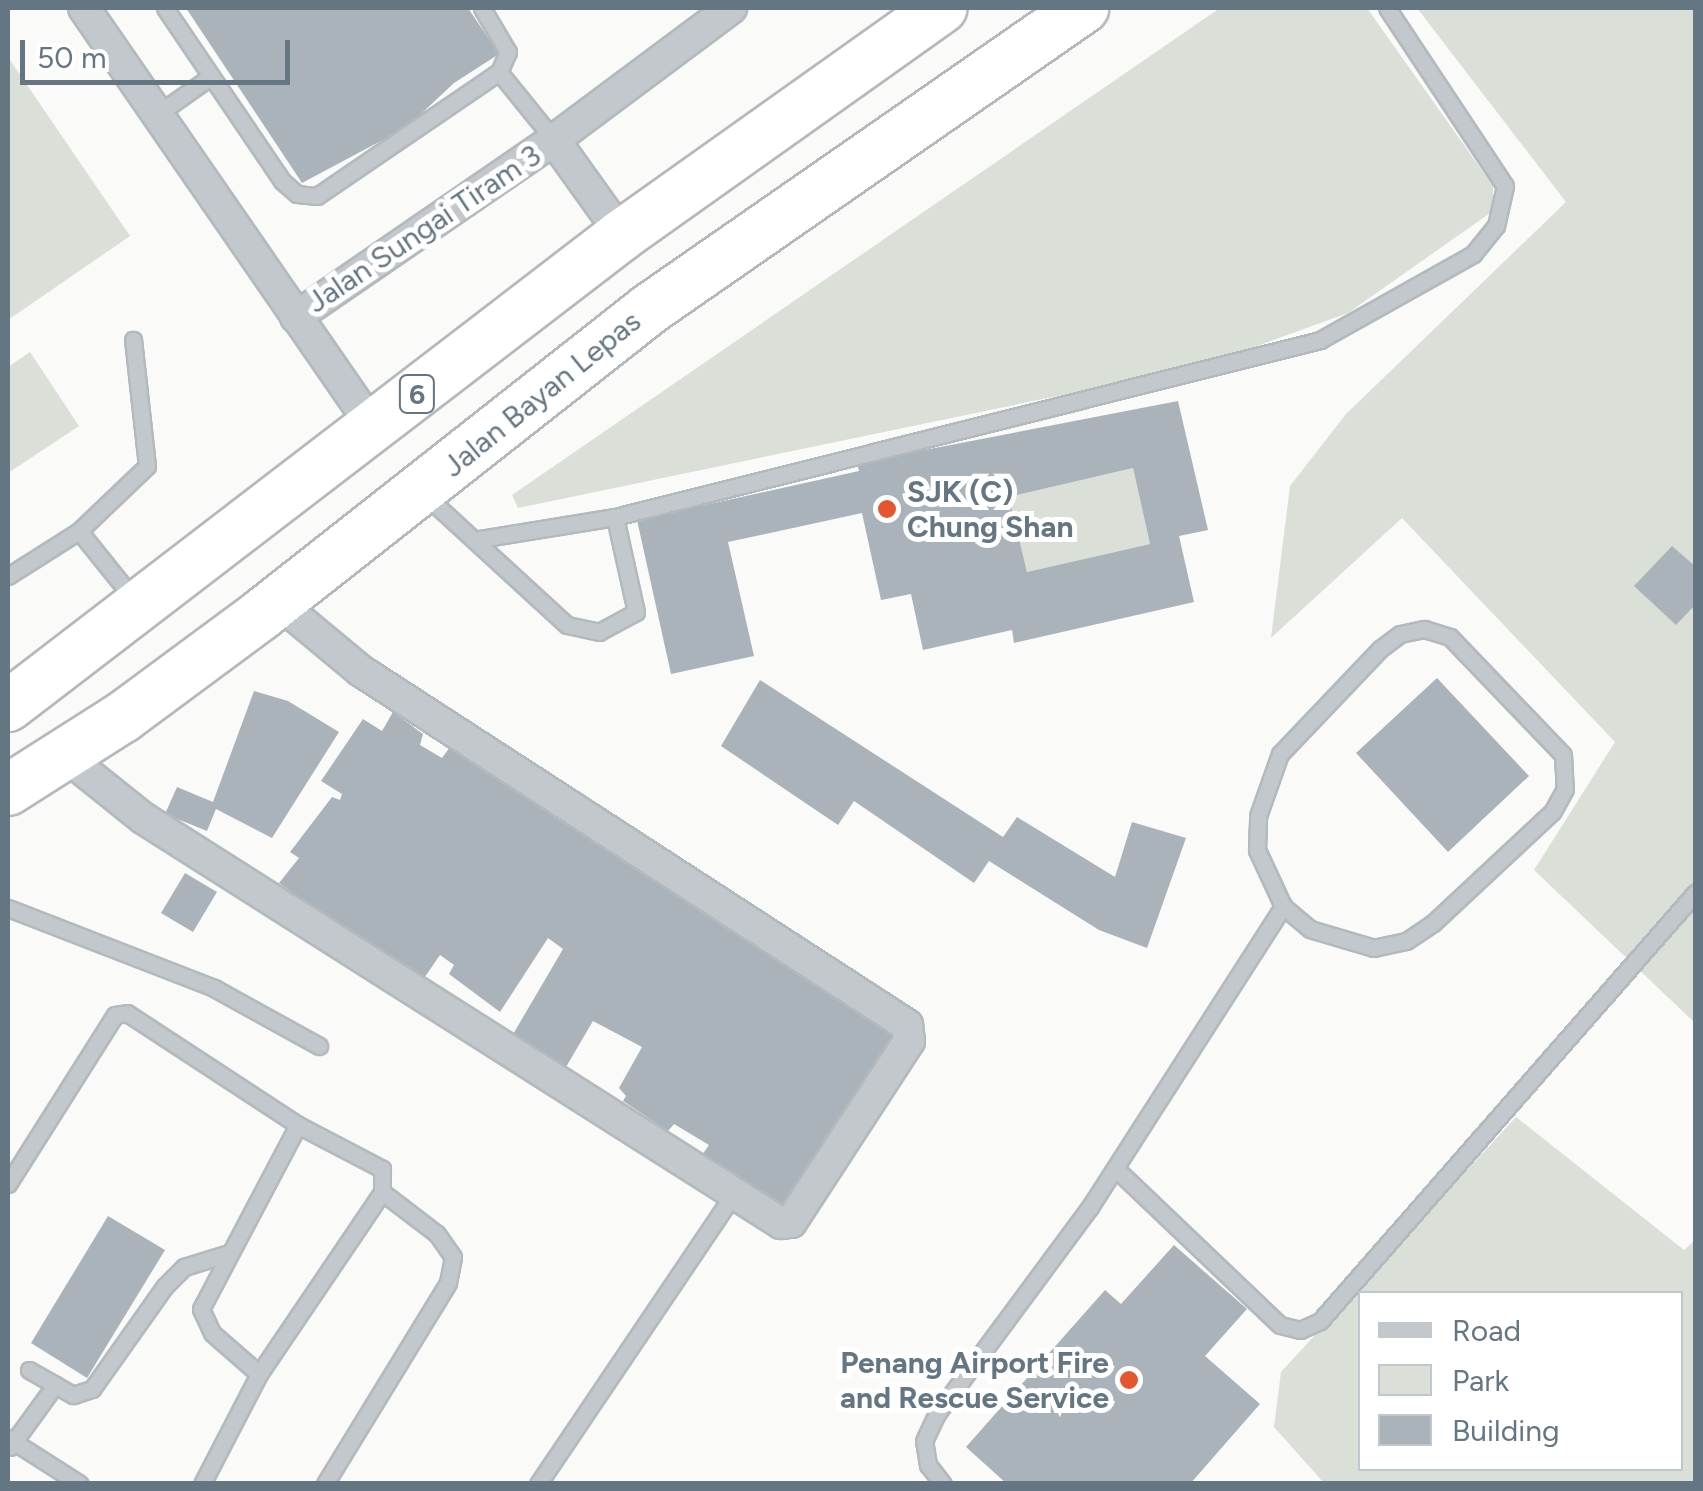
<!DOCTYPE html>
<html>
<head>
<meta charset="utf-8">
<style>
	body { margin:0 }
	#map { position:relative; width:1703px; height:1491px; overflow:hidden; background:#fafaf8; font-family:Figtree,sans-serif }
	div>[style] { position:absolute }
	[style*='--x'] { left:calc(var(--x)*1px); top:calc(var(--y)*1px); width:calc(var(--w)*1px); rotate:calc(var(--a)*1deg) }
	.green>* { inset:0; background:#dadfd7 }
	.building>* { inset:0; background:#aab3b9 }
	.roads { filter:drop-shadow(2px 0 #b4b9bd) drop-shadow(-2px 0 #b4b9bd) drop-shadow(0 2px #b4b9bd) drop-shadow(0 -2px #b4b9bd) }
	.service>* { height:15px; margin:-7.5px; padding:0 7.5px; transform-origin:7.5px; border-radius:7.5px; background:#c3c8cc }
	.minor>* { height:30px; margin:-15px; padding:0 15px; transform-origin:15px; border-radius:15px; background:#c3c8cc }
	.trunk>* { height:50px; margin:-25px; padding:0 25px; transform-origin:25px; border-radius:25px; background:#fff }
	.dots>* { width:28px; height:28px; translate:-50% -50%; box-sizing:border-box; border:5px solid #fff; border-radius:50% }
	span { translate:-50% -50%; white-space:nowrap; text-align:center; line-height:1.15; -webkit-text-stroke:10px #fff; paint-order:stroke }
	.shield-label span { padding:2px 8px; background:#fff; border:2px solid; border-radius:8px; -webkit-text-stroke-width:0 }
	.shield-label { font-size:28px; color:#657683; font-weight:700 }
	.street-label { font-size:30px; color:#657683 }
	.poi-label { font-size:30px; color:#657683; font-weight:700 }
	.left { translate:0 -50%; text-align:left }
	.right { translate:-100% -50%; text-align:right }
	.frame { position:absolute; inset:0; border:10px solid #657683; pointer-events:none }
	.legend { position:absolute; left:1358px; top:1291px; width:325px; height:180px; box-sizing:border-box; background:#fff; border:2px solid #c1c8cd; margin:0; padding:12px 18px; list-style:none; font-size:30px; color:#657683 }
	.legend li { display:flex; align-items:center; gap:20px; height:50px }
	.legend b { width:50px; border:2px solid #c1c8cd }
	.scale { position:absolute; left:20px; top:40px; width:270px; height:45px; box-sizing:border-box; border:5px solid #657683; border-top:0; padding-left:12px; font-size:30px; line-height:35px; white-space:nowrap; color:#657683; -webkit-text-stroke:8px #fff; paint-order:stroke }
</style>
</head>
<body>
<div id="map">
	<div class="green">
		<div style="clip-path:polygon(1220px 8px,1367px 8px,1493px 186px,1493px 211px,1348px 313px,1202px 366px,518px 508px,512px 495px)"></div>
		<div style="clip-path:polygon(1417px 8px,1695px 8px,1695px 1023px,1534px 870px,1615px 742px,1402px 518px,1271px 638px,1290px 486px,1346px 414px,1566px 202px)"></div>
		<div style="clip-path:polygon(8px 57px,130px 236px,8px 320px)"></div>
		<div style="clip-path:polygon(30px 352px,79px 426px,8px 473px,8px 367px)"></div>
		<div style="clip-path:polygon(1133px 468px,1150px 544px,1027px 572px,1009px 497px)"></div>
		<div style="clip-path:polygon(evenodd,1516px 1117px,1684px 1250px,1695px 1240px,1695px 1483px,1324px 1483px,1274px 1427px,1281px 1372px,1516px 1117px,1360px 1294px,1680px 1294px,1680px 1468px,1360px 1468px,1360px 1294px)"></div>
	</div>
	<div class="building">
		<div style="clip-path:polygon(186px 8px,468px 8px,499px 54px,454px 83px,407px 127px,302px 183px)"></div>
		<div style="clip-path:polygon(evenodd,1178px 401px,1208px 530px,1179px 536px,1194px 602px,1014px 643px,1012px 630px,923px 650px,911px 594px,881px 600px,862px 513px,728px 542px,754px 656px,671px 674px,637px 520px,859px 471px,857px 463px,1178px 401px,1133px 468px,1150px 544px,1027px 572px,1009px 497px,1133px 468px)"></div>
		<div style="clip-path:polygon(1672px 546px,1696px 567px,1696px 604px,1676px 625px,1634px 586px)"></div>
		<div style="clip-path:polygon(1437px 678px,1529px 776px,1448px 852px,1356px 753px)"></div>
		<div style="clip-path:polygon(760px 680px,1003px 837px,1017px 817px,1115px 877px,1132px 822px,1186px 838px,1147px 948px,1099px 930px,989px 861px,974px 883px,854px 801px,838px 825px,721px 746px)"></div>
		<div style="clip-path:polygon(254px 691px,288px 701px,339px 732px,272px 838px,216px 809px,207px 831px,165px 814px,177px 787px,213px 802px)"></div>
		<div style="clip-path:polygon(393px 712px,423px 734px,420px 745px,442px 758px,450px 747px,637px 856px,631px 867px,864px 1003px,895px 1034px,852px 1108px,837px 1120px,845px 1127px,821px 1167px,814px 1159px,784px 1205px,700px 1158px,709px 1145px,674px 1124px,668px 1131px,623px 1101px,626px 1096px,619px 1088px,642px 1047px,593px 1021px,566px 1067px,512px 1036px,563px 949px,548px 938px,500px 1012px,449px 974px,454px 965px,440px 955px,420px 984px,279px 883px,299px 858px,290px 852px,332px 797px,340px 800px,342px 794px,321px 781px,363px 719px,382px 731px)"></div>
		<div style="clip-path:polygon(185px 873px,217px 892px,193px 932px,161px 913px)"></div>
		<div style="clip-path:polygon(108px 1216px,165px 1250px,87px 1378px,31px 1343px)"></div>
		<div style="clip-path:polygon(1174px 1245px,1247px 1309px,1205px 1356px,1260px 1404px,1190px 1484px,1007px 1484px,966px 1447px,1105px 1290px,1121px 1304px)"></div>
	</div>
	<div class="roads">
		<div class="service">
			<div style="--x:165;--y:8;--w:209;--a:55.9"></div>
			<div style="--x:282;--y:181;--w:20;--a:41"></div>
			<div style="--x:297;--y:194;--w:20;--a:6"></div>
			<div style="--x:317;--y:196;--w:220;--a:-34.3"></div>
			<div style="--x:499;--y:72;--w:22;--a:-66"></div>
			<div style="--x:508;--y:52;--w:51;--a:-120.6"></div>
			<div style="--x:499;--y:72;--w:87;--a:51"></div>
			<div style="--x:156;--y:115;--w:66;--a:-35.1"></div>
			<div style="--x:426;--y:496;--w:191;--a:42.5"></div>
			<div style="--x:567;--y:625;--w:33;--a:12"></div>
			<div style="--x:599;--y:632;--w:42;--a:-28.4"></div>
			<div style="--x:636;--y:612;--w:97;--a:-102.5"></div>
			<div style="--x:615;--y:517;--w:138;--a:170.8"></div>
			<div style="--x:615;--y:517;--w:727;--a:-14.09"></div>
			<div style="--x:1320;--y:340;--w:176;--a:-29.3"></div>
			<div style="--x:1473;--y:254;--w:36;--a:-51"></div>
			<div style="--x:1496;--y:226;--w:41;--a:-77.3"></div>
			<div style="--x:1505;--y:186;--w:214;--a:-123.5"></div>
			<div style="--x:79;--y:531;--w:91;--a:51.2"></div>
			<div style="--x:8;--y:576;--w:84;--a:-32.4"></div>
			<div style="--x:79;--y:531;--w:94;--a:-43.7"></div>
			<div style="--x:147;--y:466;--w:127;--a:-96.3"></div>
			<div style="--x:1424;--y:629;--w:27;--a:17"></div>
			<div style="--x:1450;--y:637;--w:163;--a:46.2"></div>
			<div style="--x:1563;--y:755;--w:34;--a:87"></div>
			<div style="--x:1565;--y:789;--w:26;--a:119"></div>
			<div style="--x:1552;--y:812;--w:163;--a:137"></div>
			<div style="--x:1433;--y:923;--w:32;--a:146"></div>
			<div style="--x:1406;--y:941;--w:33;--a:168"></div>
			<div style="--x:1374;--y:948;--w:67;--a:-163.5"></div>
			<div style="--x:1310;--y:929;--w:35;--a:-140"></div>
			<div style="--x:1283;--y:906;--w:62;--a:-114.9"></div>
			<div style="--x:1257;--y:850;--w:34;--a:-88"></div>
			<div style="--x:1258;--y:816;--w:66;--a:-70.5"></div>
			<div style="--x:1280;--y:754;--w:145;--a:-46.4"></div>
			<div style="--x:1380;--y:649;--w:25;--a:-37"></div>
			<div style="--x:1400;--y:634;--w:25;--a:-12"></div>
			<div style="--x:8;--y:908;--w:221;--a:21.2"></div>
			<div style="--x:214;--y:988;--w:120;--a:28.9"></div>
			<div style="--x:298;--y:1125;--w:95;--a:27.6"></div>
			<div style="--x:382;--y:1169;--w:23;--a:90"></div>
			<div style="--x:1116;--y:1169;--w:226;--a:43.6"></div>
			<div style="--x:1280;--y:1325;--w:21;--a:14"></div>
			<div style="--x:1300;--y:1330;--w:22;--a:-24"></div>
			<div style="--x:1320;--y:1321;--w:570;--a:-48.77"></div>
			<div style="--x:8;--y:1184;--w:200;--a:-57.7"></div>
			<div style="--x:115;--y:1015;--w:12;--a:-9"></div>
			<div style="--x:127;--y:1013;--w:204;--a:33.2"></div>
			<div style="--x:298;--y:1125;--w:208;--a:117.8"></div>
			<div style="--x:201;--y:1309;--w:26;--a:65"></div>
			<div style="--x:212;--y:1333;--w:62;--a:41.1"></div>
			<div style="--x:29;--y:1370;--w:51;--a:29.6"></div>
			<div style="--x:73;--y:1395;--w:20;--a:-18"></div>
			<div style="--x:92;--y:1389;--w:126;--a:-54.7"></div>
			<div style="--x:165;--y:1286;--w:27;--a:-45"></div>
			<div style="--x:184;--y:1267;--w:44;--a:-17.2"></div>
			<div style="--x:8;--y:1438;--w:85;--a:32.6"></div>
			<div style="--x:10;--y:1447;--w:77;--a:-54"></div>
			<div style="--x:202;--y:1484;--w:124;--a:-62.6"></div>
			<div style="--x:259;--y:1374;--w:220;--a:-55.9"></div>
			<div style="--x:382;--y:1192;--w:69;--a:37.4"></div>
			<div style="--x:437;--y:1234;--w:28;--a:55"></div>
			<div style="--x:453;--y:1257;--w:26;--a:101"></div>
			<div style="--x:448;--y:1283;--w:236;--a:121.5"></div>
			<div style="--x:538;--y:1484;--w:351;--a:-56"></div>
			<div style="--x:943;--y:1484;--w:24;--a:-128"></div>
			<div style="--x:928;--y:1465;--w:24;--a:-99"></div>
			<div style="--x:924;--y:1441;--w:29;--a:-65"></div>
			<div style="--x:936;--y:1415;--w:259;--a:-53.5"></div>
			<div style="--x:1090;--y:1207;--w:358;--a:-57.3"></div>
		</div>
		<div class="minor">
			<div style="--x:84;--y:8;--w:510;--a:55.38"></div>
			<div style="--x:554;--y:140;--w:117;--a:54.4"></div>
			<div style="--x:296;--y:317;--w:313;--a:-34.5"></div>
			<div style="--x:554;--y:140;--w:221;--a:-36.7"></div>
			<div style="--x:73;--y:762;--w:90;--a:38.7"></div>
			<div style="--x:143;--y:818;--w:756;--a:32.41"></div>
			<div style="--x:781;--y:1223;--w:10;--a:-6"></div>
			<div style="--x:791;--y:1222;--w:216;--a:-56.9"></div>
			<div style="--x:909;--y:1041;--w:16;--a:-97"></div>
			<div style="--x:907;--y:1025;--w:651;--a:-147.04"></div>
			<div style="--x:361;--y:671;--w:108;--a:-140.3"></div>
		</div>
		<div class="trunk">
			<div style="--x:8;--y:706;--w:774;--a:-37.49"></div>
			<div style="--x:622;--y:235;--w:392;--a:-35.4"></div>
			<div style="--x:8;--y:790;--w:136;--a:-32.4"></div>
			<div style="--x:123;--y:717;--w:173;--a:-36.5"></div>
			<div style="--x:262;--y:614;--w:491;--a:-38.2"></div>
			<div style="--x:648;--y:310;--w:530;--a:-34.77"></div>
		</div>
	</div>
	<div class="dots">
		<div style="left:887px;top:509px;background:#e4572e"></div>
		<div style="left:1129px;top:1380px;background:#e4572e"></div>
	</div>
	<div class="shield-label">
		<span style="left:417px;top:394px">6</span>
	</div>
	<div class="street-label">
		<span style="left:424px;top:229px;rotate:-34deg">Jalan Sungai Tiram 3</span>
		<span style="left:542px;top:394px;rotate:-39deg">Jalan Bayan Lepas</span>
	</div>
	<div class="poi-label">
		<span class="left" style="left:907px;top:509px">SJK (C)<br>Chung Shan</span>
		<span class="right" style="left:1109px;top:1380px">Penang Airport Fire<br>and Rescue Service</span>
	</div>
	<div class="frame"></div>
	<ul class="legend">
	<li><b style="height:12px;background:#c3c8cc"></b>Road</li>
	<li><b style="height:28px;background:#dadfd7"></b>Park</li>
	<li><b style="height:28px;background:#aab3b9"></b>Building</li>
	</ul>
	<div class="scale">50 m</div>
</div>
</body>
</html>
